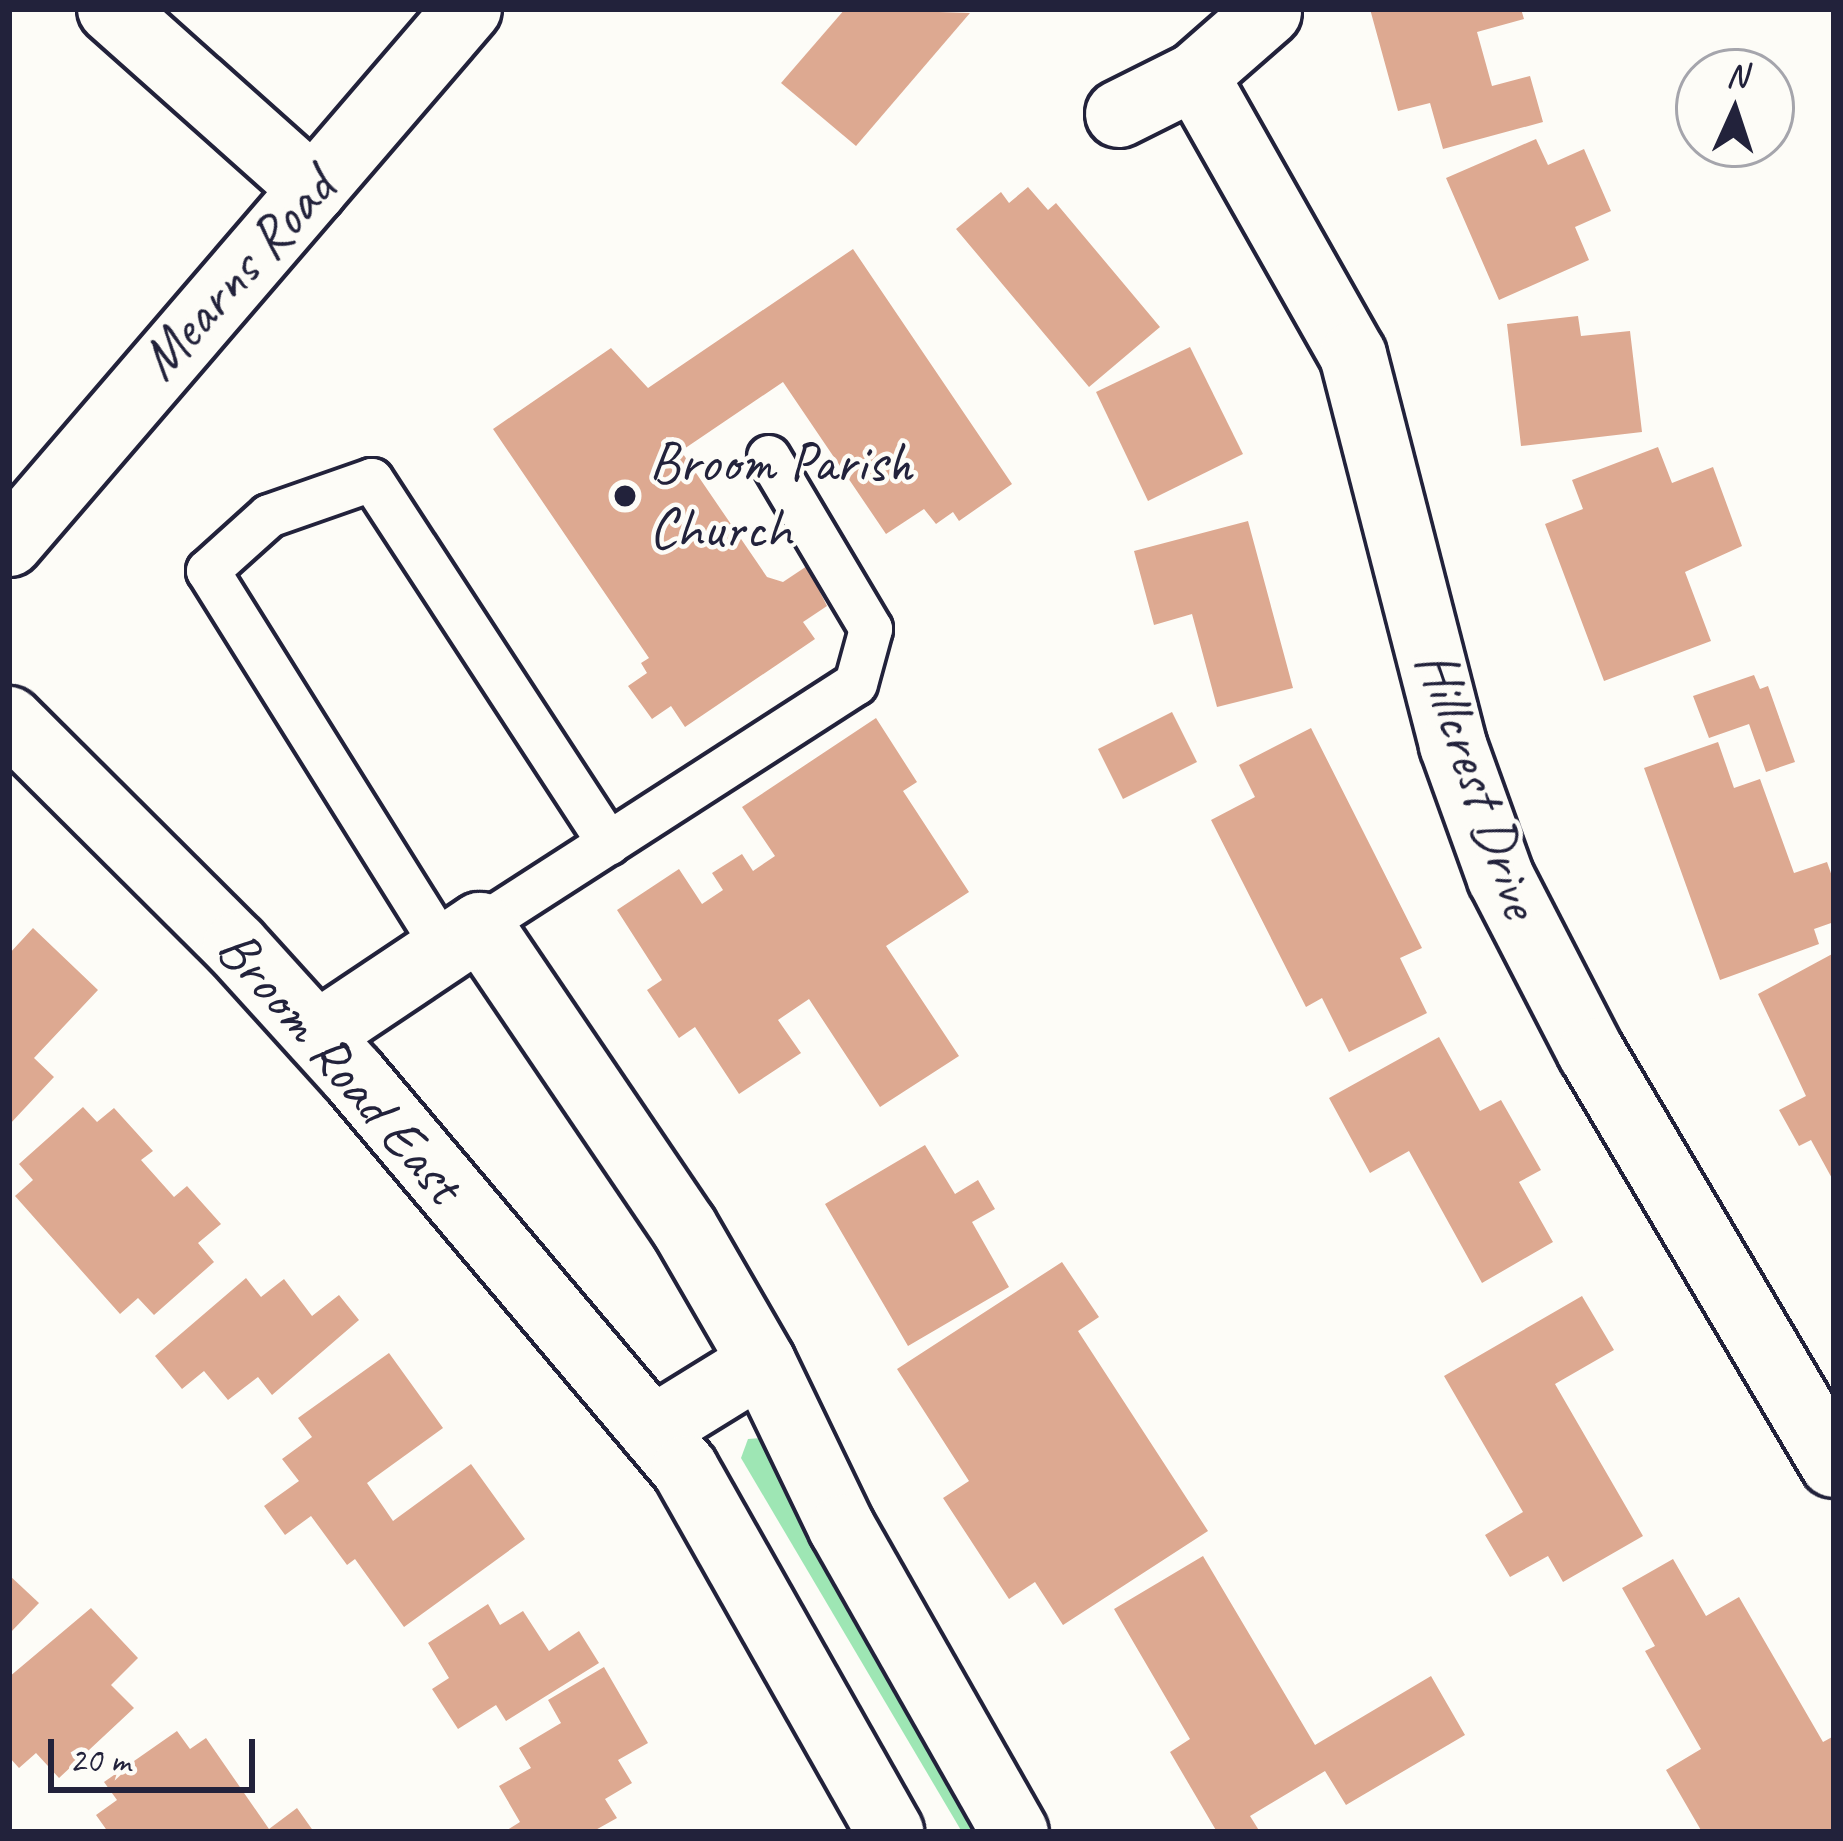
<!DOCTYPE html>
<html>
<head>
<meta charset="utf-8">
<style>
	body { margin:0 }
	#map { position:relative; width:1843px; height:1841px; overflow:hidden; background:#fdfcf7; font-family:Caveat,sans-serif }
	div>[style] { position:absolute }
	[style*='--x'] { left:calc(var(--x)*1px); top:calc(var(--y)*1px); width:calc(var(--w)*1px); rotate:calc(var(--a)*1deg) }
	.green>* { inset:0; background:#9ee6b4 }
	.building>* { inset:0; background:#dda991 }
	.roads { filter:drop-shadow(3px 0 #22223b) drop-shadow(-3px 0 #22223b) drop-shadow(0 3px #22223b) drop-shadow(0 -3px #22223b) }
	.lane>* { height:42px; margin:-21px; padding:0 21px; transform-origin:21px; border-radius:21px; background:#fdfcf7 }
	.street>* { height:66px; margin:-33px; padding:0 33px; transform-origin:33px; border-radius:33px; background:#fdfcf7 }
	.secondary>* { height:66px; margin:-33px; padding:0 33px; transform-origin:33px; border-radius:33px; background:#fdfcf7 }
	.dots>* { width:33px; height:33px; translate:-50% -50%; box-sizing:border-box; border:6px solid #fdfcf7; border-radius:50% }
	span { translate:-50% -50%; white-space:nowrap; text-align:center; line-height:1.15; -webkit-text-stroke:9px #fdfcf7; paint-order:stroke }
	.street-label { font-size:57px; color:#22223b }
	.poi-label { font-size:57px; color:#22223b }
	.left { translate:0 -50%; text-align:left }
	.frame { position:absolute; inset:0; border:12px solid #22223b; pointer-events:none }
	.north { position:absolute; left:1675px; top:48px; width:120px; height:120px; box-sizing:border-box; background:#fdfcf7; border:3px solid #a5a5ac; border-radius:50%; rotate:3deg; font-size:33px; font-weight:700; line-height:48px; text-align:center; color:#22223b }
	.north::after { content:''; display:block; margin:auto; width:42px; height:54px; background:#22223b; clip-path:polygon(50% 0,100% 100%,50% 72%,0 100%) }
	.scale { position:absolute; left:48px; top:1739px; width:207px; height:54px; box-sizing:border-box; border:6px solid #22223b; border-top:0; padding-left:15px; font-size:36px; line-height:42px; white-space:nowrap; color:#22223b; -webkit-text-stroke:9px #fdfcf7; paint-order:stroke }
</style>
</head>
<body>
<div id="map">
	<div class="green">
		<div style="clip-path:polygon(776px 1437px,991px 1832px,962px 1832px,741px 1458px,748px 1439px)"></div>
	</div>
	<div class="building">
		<div style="clip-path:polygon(845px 9px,970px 13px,856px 146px,781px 83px)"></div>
		<div style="clip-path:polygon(1370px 9px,1521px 9px,1524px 19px,1477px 32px,1492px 86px,1530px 76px,1543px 122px,1443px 149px,1430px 103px,1398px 111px)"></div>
		<div style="clip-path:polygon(1536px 139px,1548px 165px,1584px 149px,1611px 211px,1575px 227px,1589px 260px,1499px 300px,1446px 178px)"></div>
		<div style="clip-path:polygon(1028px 187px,1048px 210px,1056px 203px,1160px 327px,1089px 387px,956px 229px,1001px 192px,1009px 203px)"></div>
		<div style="clip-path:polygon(853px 249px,1012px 484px,959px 521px,953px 512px,936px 524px,924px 509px,886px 534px,783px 382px,681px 451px,767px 577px,783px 582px,807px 566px,827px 606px,803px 622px,815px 639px,685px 727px,671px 706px,652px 719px,628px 686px,647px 673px,641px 663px,649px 658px,493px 429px,611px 348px,648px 388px)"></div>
		<div style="clip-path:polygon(1578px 316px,1581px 336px,1630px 331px,1642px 432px,1521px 446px,1507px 324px)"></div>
		<div style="clip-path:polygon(1190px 347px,1243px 454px,1148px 501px,1096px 392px)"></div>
		<div style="clip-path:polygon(1658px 447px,1672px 483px,1713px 467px,1742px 546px,1685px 572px,1711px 641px,1604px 681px,1545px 524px,1583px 509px,1572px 480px)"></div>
		<div style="clip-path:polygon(1248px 521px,1293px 688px,1217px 707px,1192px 614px,1154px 625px,1134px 551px)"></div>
		<div style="clip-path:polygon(1754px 675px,1760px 689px,1768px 686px,1795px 762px,1766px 772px,1749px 724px,1709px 738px,1693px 696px)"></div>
		<div style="clip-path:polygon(1172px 712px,1197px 762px,1123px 799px,1098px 749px)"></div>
		<div style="clip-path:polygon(876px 718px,917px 782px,903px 791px,969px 892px,886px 946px,959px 1056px,880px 1107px,809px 999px,778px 1020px,801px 1053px,739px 1094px,695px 1027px,679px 1038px,647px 990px,662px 980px,617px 910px,679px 869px,702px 904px,723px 890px,712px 873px,742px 854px,753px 871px,775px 856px,742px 807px)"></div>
		<div style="clip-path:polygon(1311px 728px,1422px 948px,1400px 958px,1427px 1013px,1349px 1052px,1322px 998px,1306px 1007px,1211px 820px,1255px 797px,1239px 765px)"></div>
		<div style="clip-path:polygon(1718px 742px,1734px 788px,1760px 779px,1794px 873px,1827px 862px,1834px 882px,1834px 922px,1814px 929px,1819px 944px,1720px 980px,1644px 768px)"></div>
		<div style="clip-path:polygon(33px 928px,98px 990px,34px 1058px,54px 1077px,9px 1125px,9px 954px)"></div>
		<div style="clip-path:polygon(1834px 953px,1834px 1182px,1811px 1140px,1799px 1146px,1779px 1110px,1806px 1096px,1758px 994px)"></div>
		<div style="clip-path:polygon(1439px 1037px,1480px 1111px,1501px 1100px,1541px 1170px,1519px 1182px,1553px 1242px,1482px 1283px,1409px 1151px,1370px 1173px,1329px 1098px)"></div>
		<div style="clip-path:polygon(83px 1107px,97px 1122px,114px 1108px,153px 1151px,141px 1160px,174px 1197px,187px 1186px,221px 1224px,198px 1243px,214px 1262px,154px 1315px,138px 1298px,120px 1314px,15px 1196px,33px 1180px,19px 1164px)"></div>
		<div style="clip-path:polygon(925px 1145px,955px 1194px,978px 1180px,995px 1209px,972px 1222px,1009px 1287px,908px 1346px,825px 1204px)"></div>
		<div style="clip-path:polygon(1062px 1262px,1099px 1317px,1078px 1331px,1208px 1531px,1063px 1625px,1035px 1582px,1009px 1599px,943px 1498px,969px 1481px,897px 1369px)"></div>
		<div style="clip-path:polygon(246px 1278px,261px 1297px,284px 1279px,312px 1316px,339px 1295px,359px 1320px,272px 1395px,258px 1377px,228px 1400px,204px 1371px,182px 1389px,155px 1356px)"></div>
		<div style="clip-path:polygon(1582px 1296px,1614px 1350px,1555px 1384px,1643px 1536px,1563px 1582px,1548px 1556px,1510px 1577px,1485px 1535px,1523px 1512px,1444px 1376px)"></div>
		<div style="clip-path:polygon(389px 1353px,443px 1428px,367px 1483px,393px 1521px,471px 1464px,525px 1539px,404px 1627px,355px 1559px,347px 1565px,311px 1516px,285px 1535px,264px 1506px,299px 1481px,282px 1459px,312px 1437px,298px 1418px)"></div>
		<div style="clip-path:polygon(1203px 1556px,1315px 1745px,1431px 1676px,1465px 1735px,1346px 1805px,1325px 1771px,1250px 1816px,1260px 1832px,1217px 1832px,1170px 1752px,1190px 1739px,1114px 1609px)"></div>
		<div style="clip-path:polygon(1673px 1559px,1706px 1616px,1739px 1597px,1823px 1742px,1834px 1736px,1834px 1832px,1702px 1832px,1666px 1770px,1701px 1749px,1645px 1651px,1655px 1646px,1622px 1588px)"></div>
		<div style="clip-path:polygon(9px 1575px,39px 1603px,9px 1634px)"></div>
		<div style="clip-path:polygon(488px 1604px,500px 1625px,523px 1611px,549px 1651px,579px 1631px,599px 1663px,506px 1721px,496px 1705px,458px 1729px,432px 1689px,449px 1678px,428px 1643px)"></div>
		<div style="clip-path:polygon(91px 1608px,138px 1658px,111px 1685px,134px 1708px,59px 1778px,36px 1753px,19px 1768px,9px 1757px,9px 1677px)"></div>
		<div style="clip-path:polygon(604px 1667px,648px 1743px,618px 1760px,632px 1783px,605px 1799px,617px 1818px,592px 1832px,504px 1832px,520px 1822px,499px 1786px,531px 1768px,519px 1748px,561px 1723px,548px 1700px)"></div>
		<div style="clip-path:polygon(177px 1731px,190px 1749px,206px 1738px,269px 1829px,297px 1808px,314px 1832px,108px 1832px,96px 1815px,117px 1800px,104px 1782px)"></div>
	</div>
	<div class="roads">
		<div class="lane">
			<div style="--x:480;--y:926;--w:447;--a:-32.8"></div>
			<div style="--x:856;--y:684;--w:57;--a:-74.7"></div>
			<div style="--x:871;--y:629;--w:200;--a:-120.7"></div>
			<div style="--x:445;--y:950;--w:447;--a:-122"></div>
			<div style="--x:208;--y:571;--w:82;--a:-42"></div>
			<div style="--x:269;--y:516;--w:109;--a:-19.3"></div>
			<div style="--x:372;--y:480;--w:434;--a:56.9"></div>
		</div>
		<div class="street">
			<div style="--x:1195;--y:76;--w:321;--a:60.5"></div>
			<div style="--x:1353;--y:355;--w:403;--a:75.6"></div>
			<div style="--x:1453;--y:745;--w:141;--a:70.2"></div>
			<div style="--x:1501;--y:878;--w:196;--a:62.7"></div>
			<div style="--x:1591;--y:1052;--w:478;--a:59.5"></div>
			<div style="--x:1119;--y:114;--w:85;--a:-26.6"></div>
			<div style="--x:1195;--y:76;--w:97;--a:-41.2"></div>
			<div style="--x:317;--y:1035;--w:196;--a:-33.8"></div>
			<div style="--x:480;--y:926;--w:364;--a:55.9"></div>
			<div style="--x:684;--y:1227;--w:156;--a:60"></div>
			<div style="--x:652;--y:1430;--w:129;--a:-31.7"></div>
			<div style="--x:762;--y:1362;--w:184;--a:64.3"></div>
			<div style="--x:842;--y:1528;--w:350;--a:60.4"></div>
		</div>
		<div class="secondary">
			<div style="--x:111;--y:9;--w:271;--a:41.7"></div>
			<div style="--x:9;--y:543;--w:704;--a:-49.32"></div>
			<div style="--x:9;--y:720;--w:320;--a:44.9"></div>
			<div style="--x:236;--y:946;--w:174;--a:47.8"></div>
			<div style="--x:353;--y:1075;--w:515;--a:49.88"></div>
			<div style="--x:685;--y:1469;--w:417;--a:60.5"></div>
		</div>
	</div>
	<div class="dots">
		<div style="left:625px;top:496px;background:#22223b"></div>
	</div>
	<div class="street-label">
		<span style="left:237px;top:274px;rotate:-48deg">Mearns Road</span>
		<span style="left:1478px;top:784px;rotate:71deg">Hillcrest Drive</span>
		<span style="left:340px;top:1066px;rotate:49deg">Broom Road East</span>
	</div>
	<div class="poi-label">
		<span class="left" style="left:649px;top:496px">Broom Parish<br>Church</span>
	</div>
	<div class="frame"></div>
	<div class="north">N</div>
	<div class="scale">20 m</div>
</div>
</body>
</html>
